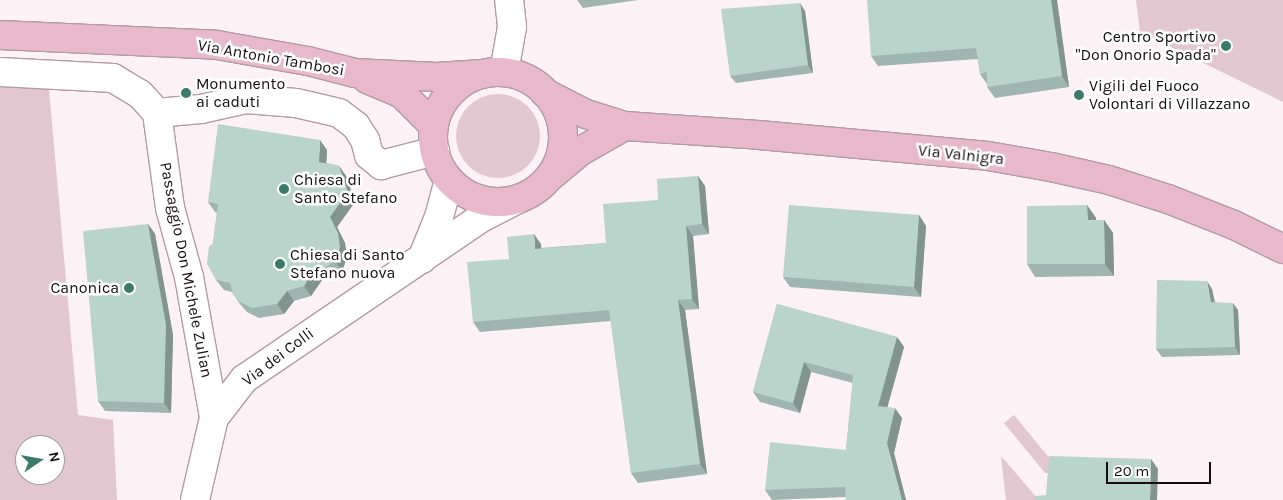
<!DOCTYPE html>
<html>
<head>
<meta charset="utf-8">
<style>
	body { margin:0 }
	#map { position:relative; width:1283px; height:500px; overflow:hidden; background:#fcf1f4; font-family:Karla,sans-serif }
	div>[style] { position:absolute }
	[style*='--x'] { left:calc(var(--x)*1px); top:calc(var(--y)*1px); width:calc(var(--w)*1px); rotate:calc(var(--a)*1deg) }
	.green>* { inset:0; background:#e2c6d0 }
	.round { border-radius:50% }
	.roads { filter:drop-shadow(1px 0 #b39aa3) drop-shadow(-1px 0 #b39aa3) drop-shadow(0 1px #b39aa3) drop-shadow(0 -1px #b39aa3) }
	.minor>* { height:28px; margin:-14px; padding:0 14px; transform-origin:14px; border-radius:14px; background:#fff }
	.major>* { height:28px; margin:-14px; padding:0 14px; transform-origin:14px; border-radius:14px; background:#e8b8cb }
	.major>.ring { margin:-14px; padding:0; box-sizing:content-box; background:none; border:28px solid #e8b8cb; border-radius:50% }
	.wall>* { inset:0; background:#9eb6af }
	.shaded-wall>* { inset:0; background:#81948e }
	.building>* { inset:0; background:#b8d4cb }
	.dots>* { width:14px; height:14px; translate:-50% -50%; box-sizing:border-box; border:2px solid #fff; border-radius:50% }
	span { translate:-50% -50%; white-space:nowrap; text-align:center; line-height:1.15; -webkit-text-stroke:5px #fff; paint-order:stroke }
	.poi-label { font-size:16px; color:#150d10 }
	.right { translate:-100% -50%; text-align:right }
	.left { translate:0 -50%; text-align:left }
	.street-label { font-size:16px; color:#150d10 }
	.north { position:absolute; left:15px; top:435px; width:50px; height:50px; box-sizing:border-box; background:#fff; border:1px solid #a19e9f; border-radius:50%; rotate:78deg; font-size:14px; font-weight:700; line-height:20px; text-align:center; color:#150d10 }
	.north::after { content:''; display:block; margin:auto; width:18px; height:22px; background:#3a7b6a; clip-path:polygon(50% 0,100% 100%,50% 72%,0 100%) }
	.scale { position:absolute; left:1106px; top:462px; width:105px; height:22px; box-sizing:border-box; border:2px solid #150d10; border-top:0; padding-left:6px; font-size:15px; line-height:18px; white-space:nowrap; color:#150d10; -webkit-text-stroke:4px #fff; paint-order:stroke }
</style>
</head>
<body>
<div id="map">
	<div class="green">
		<div style="clip-path:polygon(1136px 0,1283px 0,1283px 102px,1140px 32px)"></div>
		<div style="clip-path:polygon(evenodd,0 85px,49px 89px,78px 415px,113px 420px,117px 500px,0 500px,0 85px,25px 445px,55px 445px,55px 475px,25px 475px,25px 445px)"></div>
		<div class="round" style="left:456px;top:94px;width:84px;height:84px"></div>
		<div style="clip-path:polygon(1014px 415px,1056px 466px,1056px 473px,1045px 473px,1004px 423px)"></div>
		<div style="clip-path:polygon(1001px 456px,1038px 499px,1038px 500px,1006px 500px)"></div>
	</div>
	<div class="roads">
		<div class="minor">
			<div style="--x:0;--y:72;--w:113;--a:3"></div>
			<div style="--x:113;--y:78;--w:31;--a:31"></div>
			<div style="--x:140;--y:94;--w:25;--a:48"></div>
			<div style="--x:157;--y:113;--w:96;--a:82.2"></div>
			<div style="--x:170;--y:208;--w:72;--a:74.6"></div>
			<div style="--x:189;--y:277;--w:143;--a:79.9"></div>
			<div style="--x:504;--y:72;--w:46;--a:-79.9"></div>
			<div style="--x:512;--y:27;--w:27;--a:-96"></div>
			<div style="--x:157;--y:113;--w:44;--a:-5.2"></div>
			<div style="--x:201;--y:109;--w:46;--a:-12.5"></div>
			<div style="--x:246;--y:99;--w:50;--a:4.6"></div>
			<div style="--x:296;--y:103;--w:44;--a:13.1"></div>
			<div style="--x:339;--y:113;--w:21;--a:37"></div>
			<div style="--x:356;--y:126;--w:17;--a:57"></div>
			<div style="--x:365;--y:140;--w:16;--a:75"></div>
			<div style="--x:369;--y:155;--w:16;--a:40"></div>
			<div style="--x:381;--y:165;--w:56;--a:-14.5"></div>
			<div style="--x:422;--y:259;--w:45;--a:-68"></div>
			<div style="--x:439;--y:217;--w:38;--a:-75"></div>
			<div style="--x:195;--y:500;--w:84;--a:-77"></div>
			<div style="--x:214;--y:418;--w:49;--a:-52.4"></div>
			<div style="--x:244;--y:379;--w:284;--a:-34.2"></div>
			<div style="--x:479;--y:219;--w:42;--a:-27.2"></div>
		</div>
		<div class="major">
			<div style="--x:0;--y:35;--w:217;--a:2.6"></div>
			<div style="--x:217;--y:45;--w:92;--a:10"></div>
			<div style="--x:308;--y:61;--w:49;--a:14.3"></div>
			<div style="--x:355;--y:73;--w:82;--a:2.8"></div>
			<div style="--x:437;--y:77;--w:45;--a:-3.8"></div>
			<div class="ring" style="left:433px;top:72px;width:102px;height:102px"></div>
			<div style="--x:367;--y:79;--w:38;--a:23"></div>
			<div style="--x:402;--y:94;--w:45;--a:45"></div>
			<div style="--x:545;--y:93;--w:46;--a:27.1"></div>
			<div style="--x:586;--y:114;--w:41;--a:17.1"></div>
			<div style="--x:625;--y:126;--w:134;--a:3.8"></div>
			<div style="--x:759;--y:135;--w:230;--a:5.2"></div>
			<div style="--x:988;--y:156;--w:64;--a:9.9"></div>
			<div style="--x:1051;--y:167;--w:59;--a:12.6"></div>
			<div style="--x:1109;--y:180;--w:62;--a:17.9"></div>
			<div style="--x:1168;--y:199;--w:71;--a:21.5"></div>
			<div style="--x:1234;--y:225;--w:55;--a:26.1"></div>
			<div style="--x:552;--y:175;--w:35;--a:-40"></div>
			<div style="--x:579;--y:152;--w:53;--a:-29.5"></div>
		</div>
	</div>
	<div class="wall">
		<div style="clip-path:polygon(577px 0,638px 0,583px 8px)"></div>
		<div style="clip-path:polygon(1057px 0,1069px 87px,995px 98px,987px 87px,987px 84px,980px 74px,978px 59px,878px 66px,871px 56px)"></div>
		<div style="clip-path:polygon(805px 11px,813px 73px,736px 83px,730px 76px)"></div>
		<div style="clip-path:polygon(327px 150px,326px 163px,339px 166px,346px 176px,355px 202px,337px 227px,345px 243px,347px 258px,342px 271px,331px 278px,322px 280px,311px 296px,294px 301px,284px 314px,259px 318px,247px 312px,240px 304px,232px 292px,224px 290px,216px 280px,213px 243px,217px 213px,215px 212px,208px 202px)"></div>
		<div style="clip-path:polygon(698px 176px,705px 186px,709px 234px,693px 236px,699px 309px,685px 310px,707px 474px,638px 483px,631px 473px,611px 321px,480px 332px,473px 322px,509px 259px,541px 244px,541px 248px,606px 243px,658px 200px)"></div>
		<div style="clip-path:polygon(1087px 205px,1096px 218px,1096px 220px,1104px 220px,1113px 233px,1114px 276px,1035px 277px,1027px 264px)"></div>
		<div style="clip-path:polygon(919px 215px,926px 226px,921px 297px,790px 287px,783px 277px)"></div>
		<div style="clip-path:polygon(148px 224px,155px 234px,173px 335px,171px 413px,105px 411px,98px 401px)"></div>
		<div style="clip-path:polygon(1212px 289px,1215px 302px,1238px 310px,1240px 355px,1162px 357px,1156px 349px)"></div>
		<div style="clip-path:polygon(777px 304px,897px 337px,904px 347px,887px 407px,902px 418px,894px 453px,906px 500px,846px 500px,846px 497px,772px 500px,765px 490px,846px 450px,853px 383px,811px 372px,800px 413px,760px 402px,753px 392px)"></div>
	</div>
	<div class="shaded-wall">
		<div style="clip-path:polygon(1051px 0,1057px 0,1069px 87px,1062px 76px)"></div>
		<div style="clip-path:polygon(800px 3px,805px 11px,813px 73px,808px 65px)"></div>
		<div style="clip-path:polygon(320px 140px,327px 150px,326px 172px,319px 162px)"></div>
		<div style="clip-path:polygon(339px 166px,346px 176px,355px 202px,337px 227px,345px 243px,347px 258px,342px 271px,335px 261px,330px 217px)"></div>
		<div style="clip-path:polygon(698px 176px,705px 186px,709px 234px,702px 224px)"></div>
		<div style="clip-path:polygon(1087px 205px,1096px 218px,1097px 232px,1088px 220px)"></div>
		<div style="clip-path:polygon(919px 215px,926px 226px,921px 297px,914px 287px)"></div>
		<div style="clip-path:polygon(1104px 220px,1113px 233px,1114px 276px,1105px 264px)"></div>
		<div style="clip-path:polygon(148px 224px,155px 234px,173px 335px,171px 413px,164px 403px)"></div>
		<div style="clip-path:polygon(686px 226px,693px 236px,699px 309px,692px 299px)"></div>
		<div style="clip-path:polygon(534px 234px,541px 244px,542px 259px,535px 249px)"></div>
		<div style="clip-path:polygon(315px 269px,322px 280px,311px 296px,304px 286px)"></div>
		<div style="clip-path:polygon(1207px 281px,1212px 289px,1216px 309px,1211px 302px)"></div>
		<div style="clip-path:polygon(287px 291px,294px 301px,284px 314px,277px 304px)"></div>
		<div style="clip-path:polygon(678px 300px,685px 310px,707px 474px,700px 464px)"></div>
		<div style="clip-path:polygon(1233px 303px,1238px 310px,1240px 355px,1235px 347px)"></div>
		<div style="clip-path:polygon(897px 337px,904px 347px,885px 416px,878px 406px)"></div>
		<div style="clip-path:polygon(804px 362px,811px 372px,800px 413px,793px 403px)"></div>
		<div style="clip-path:polygon(895px 408px,902px 418px,894px 453px,906px 500px,902px 500px,887px 443px)"></div>
		<div style="clip-path:polygon(1151px 459px,1158px 469px,1157px 500px,1150px 500px)"></div>
	</div>
	<div class="building">
		<div style="clip-path:polygon(867px 0,1051px 0,1062px 76px,987px 87px,987px 72px,980px 74px,976px 48px,871px 56px)"></div>
		<div style="clip-path:polygon(800px 3px,808px 65px,730px 76px,721px 9px)"></div>
		<div style="clip-path:polygon(218px 124px,320px 140px,319px 162px,339px 166px,348px 192px,330px 217px,338px 233px,340px 247px,335px 261px,324px 268px,315px 269px,304px 286px,287px 291px,277px 304px,252px 308px,240px 302px,233px 294px,230px 283px,216px 280px,207px 264px,209px 247px,213px 243px,218px 204px,208px 202px)"></div>
		<div style="clip-path:polygon(698px 176px,702px 224px,686px 226px,692px 299px,678px 300px,700px 464px,631px 473px,609px 310px,473px 322px,467px 262px,509px 259px,507px 237px,534px 234px,535px 249px,606px 243px,603px 204px,658px 200px,657px 179px)"></div>
		<div style="clip-path:polygon(789px 205px,919px 215px,914px 287px,783px 277px)"></div>
		<div style="clip-path:polygon(1087px 205px,1088px 220px,1104px 220px,1105px 264px,1027px 264px,1027px 206px)"></div>
		<div style="clip-path:polygon(148px 224px,166px 325px,164px 403px,98px 401px,83px 231px)"></div>
		<div style="clip-path:polygon(1157px 280px,1207px 281px,1211px 302px,1233px 303px,1235px 347px,1156px 349px)"></div>
		<div style="clip-path:polygon(777px 304px,897px 337px,878px 406px,895px 408px,887px 443px,902px 500px,846px 500px,845px 487px,765px 490px,770px 442px,846px 450px,853px 375px,804px 362px,793px 403px,753px 392px)"></div>
		<div style="clip-path:polygon(1049px 456px,1151px 459px,1150px 500px,1035px 500px,1035px 496px,1046px 495px)"></div>
	</div>
	<div class="dots">
		<div style="left:1226px;top:46px;background:#3a7b6a"></div>
		<div style="left:186px;top:93px;background:#3a7b6a"></div>
		<div style="left:1079px;top:95px;background:#3a7b6a"></div>
		<div style="left:284px;top:189px;background:#3a7b6a"></div>
		<div style="left:280px;top:264px;background:#3a7b6a"></div>
		<div style="left:129px;top:288px;background:#3a7b6a"></div>
	</div>
	<div class="poi-label">
		<span class="right" style="left:1216px;top:46px">Centro Sportivo<br>"Don Onorio Spada"</span>
		<span class="left" style="left:196px;top:93px">Monumento<br>ai caduti</span>
		<span class="left" style="left:1089px;top:95px">Vigili del Fuoco<br>Volontari di Villazzano</span>
		<span class="left" style="left:294px;top:189px">Chiesa di<br>Santo Stefano</span>
		<span class="left" style="left:290px;top:264px">Chiesa di Santo<br>Stefano nuova</span>
		<span class="right" style="left:119px;top:288px">Canonica</span>
	</div>
	<div class="street-label">
		<span style="left:271px;top:58px;rotate:10deg">Via Antonio Tambosi</span>
		<span style="left:961px;top:155px;rotate:6deg">Via Valnigra</span>
		<span style="left:186px;top:270px;rotate:79deg">Passaggio Don Michele Zulian</span>
		<span style="left:278px;top:357px;rotate:-37deg">Via dei Colli</span>
	</div>
	<div class="north">N</div>
	<div class="scale">20 m</div>
</div>
</body>
</html>
